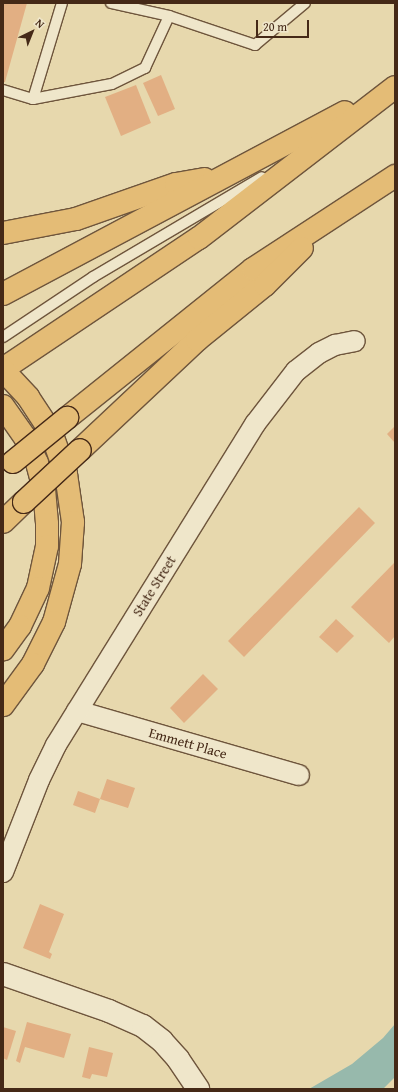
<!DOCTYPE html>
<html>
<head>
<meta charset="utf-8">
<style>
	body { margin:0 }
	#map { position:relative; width:398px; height:1092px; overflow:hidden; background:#e7d8ad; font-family:"Gentium Book Plus",serif }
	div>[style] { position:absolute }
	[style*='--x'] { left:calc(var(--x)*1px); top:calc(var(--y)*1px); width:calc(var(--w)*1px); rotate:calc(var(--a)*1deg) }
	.water>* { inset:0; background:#97b9ac }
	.building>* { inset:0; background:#e2af83 }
	.roads { filter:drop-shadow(1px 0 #6e553c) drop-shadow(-1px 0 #6e553c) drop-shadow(0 1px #6e553c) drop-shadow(0 -1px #6e553c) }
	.lane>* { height:10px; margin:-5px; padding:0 5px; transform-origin:5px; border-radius:5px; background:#efe6ca }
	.street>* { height:20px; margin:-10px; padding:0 10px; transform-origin:10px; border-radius:10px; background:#efe6ca }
	.secondary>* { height:22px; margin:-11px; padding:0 11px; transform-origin:11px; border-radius:11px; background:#efe6ca }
	.highway>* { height:22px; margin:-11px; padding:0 11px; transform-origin:11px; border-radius:11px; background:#e4bc76 }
	.bridges { filter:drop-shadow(1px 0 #452917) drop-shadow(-1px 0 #452917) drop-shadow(0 1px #452917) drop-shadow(0 -1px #452917) }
	.highway-bridge>* { height:22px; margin:-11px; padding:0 11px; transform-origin:11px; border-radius:11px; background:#e4bc76 }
	span { translate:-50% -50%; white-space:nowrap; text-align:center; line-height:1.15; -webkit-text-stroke:3px #efe6ca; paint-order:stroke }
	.street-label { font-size:14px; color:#452917 }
	.frame { position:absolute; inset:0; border:4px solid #452917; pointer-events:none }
	.north { position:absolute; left:12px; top:12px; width:40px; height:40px; -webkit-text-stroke:3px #efe6ca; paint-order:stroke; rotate:43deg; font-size:11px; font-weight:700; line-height:16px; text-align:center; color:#452917 }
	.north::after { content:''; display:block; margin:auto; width:14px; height:18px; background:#452917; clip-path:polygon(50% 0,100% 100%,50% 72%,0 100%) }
	.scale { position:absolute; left:256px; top:20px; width:53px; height:18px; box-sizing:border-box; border:2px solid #452917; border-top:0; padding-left:5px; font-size:12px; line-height:14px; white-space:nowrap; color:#452917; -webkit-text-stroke:3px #efe6ca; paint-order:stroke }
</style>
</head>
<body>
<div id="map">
	<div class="water">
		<div style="clip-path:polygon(395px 1024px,395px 1077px,383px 1089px,309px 1089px,352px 1064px,383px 1038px)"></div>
	</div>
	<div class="building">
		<div style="clip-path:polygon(3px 3px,27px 3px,5px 82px,3px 82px)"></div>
		<div style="clip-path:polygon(161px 75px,175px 109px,158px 116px,143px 83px)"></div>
		<div style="clip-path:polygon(136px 85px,151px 123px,121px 136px,105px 97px)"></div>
		<div style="clip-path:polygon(395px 426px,395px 443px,387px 434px)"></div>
		<div style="clip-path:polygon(359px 507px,375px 523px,244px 657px,228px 641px)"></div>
		<div style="clip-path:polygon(395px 562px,395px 636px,389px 643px,351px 607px)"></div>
		<div style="clip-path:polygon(336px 619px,354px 636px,337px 653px,319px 637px)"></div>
		<div style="clip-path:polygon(203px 674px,218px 689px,184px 723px,170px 708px)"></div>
		<div style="clip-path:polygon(107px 779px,135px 788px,128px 808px,100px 799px,95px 813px,73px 805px,78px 791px,100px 799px)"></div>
		<div style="clip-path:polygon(40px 904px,64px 914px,49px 952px,52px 954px,50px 959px,23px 948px)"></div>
		<div style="clip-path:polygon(27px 1022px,71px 1034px,64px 1058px,25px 1047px,20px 1063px,16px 1061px)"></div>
		<div style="clip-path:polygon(3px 1027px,16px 1031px,7px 1060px,3px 1058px)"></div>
		<div style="clip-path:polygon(89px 1047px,113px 1053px,107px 1077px,92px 1074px,90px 1079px,82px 1077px)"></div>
	</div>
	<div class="roads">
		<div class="lane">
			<div style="--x:111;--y:3;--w:59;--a:12.6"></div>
			<div style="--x:3;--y:90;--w:31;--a:17"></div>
			<div style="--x:33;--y:99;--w:80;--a:-10.8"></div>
			<div style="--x:112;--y:84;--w:37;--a:-26"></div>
			<div style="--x:145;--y:68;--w:57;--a:-65.2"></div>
			<div style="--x:169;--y:16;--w:91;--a:18.6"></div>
			<div style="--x:255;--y:45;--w:65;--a:-40"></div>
			<div style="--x:33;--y:99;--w:100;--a:-73.2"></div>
			<div style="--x:3;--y:337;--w:108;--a:-33.7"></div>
			<div style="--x:93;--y:277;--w:196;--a:-30.6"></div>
		</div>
		<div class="street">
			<div style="--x:77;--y:711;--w:231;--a:16.1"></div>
			<div style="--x:3;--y:872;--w:99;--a:-68.6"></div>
			<div style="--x:39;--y:780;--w:39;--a:-64"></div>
			<div style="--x:56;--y:745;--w:378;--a:-58.2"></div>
			<div style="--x:255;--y:424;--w:67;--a:-52.3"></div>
			<div style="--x:296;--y:371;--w:29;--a:-38"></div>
			<div style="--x:319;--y:353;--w:18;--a:-27"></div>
			<div style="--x:335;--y:345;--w:20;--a:-11"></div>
		</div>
		<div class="secondary">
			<div style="--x:3;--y:974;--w:112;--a:19.2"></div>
			<div style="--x:109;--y:1011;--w:37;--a:24"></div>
			<div style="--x:143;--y:1026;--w:24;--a:38"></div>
			<div style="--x:162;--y:1041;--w:24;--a:48"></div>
			<div style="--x:178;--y:1059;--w:36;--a:56"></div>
		</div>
		<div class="highway">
			<div style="--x:3;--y:233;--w:74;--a:-10.9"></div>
			<div style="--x:76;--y:219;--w:106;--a:-19.3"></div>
			<div style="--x:176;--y:184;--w:29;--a:-10"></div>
			<div style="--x:3;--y:294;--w:387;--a:-28"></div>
			<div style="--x:3;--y:369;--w:236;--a:-33.8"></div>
			<div style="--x:199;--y:238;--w:247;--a:-37.6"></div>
			<div style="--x:3;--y:370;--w:37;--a:47"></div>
			<div style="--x:28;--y:397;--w:42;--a:56.7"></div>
			<div style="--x:51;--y:432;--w:45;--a:70.3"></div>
			<div style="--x:66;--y:474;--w:49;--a:81.7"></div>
			<div style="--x:73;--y:522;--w:42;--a:94.1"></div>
			<div style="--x:70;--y:564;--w:60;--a:105.4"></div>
			<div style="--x:54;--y:622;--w:47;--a:116.6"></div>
			<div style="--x:33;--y:664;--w:51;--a:126.2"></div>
			<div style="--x:3;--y:406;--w:38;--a:55"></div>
			<div style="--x:25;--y:437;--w:29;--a:65"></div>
			<div style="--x:37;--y:463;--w:27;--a:75"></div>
			<div style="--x:44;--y:489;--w:35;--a:85"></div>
			<div style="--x:47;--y:524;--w:22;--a:90"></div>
			<div style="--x:47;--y:546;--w:43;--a:102.1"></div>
			<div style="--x:38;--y:588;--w:42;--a:115.3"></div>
			<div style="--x:20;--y:626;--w:29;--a:126"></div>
			<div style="--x:67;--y:418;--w:238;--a:-38.7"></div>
			<div style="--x:253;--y:269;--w:170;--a:-33.2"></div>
			<div style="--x:80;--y:450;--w:161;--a:-43.2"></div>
			<div style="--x:197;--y:340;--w:87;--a:-39"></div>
			<div style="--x:265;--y:285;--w:52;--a:-45"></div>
			<div style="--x:3;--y:522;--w:29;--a:-44"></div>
		</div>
	</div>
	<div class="bridges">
		<div class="highway-bridge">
			<div style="--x:13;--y:462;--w:70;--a:-39.2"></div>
			<div style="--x:24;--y:502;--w:76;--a:-42.9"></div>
		</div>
	</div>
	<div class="street-label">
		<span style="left:154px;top:586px;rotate:-58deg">State Street</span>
		<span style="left:188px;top:743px;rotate:16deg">Emmett Place</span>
	</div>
	<div class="frame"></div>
	<div class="north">N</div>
	<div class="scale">20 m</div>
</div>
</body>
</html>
